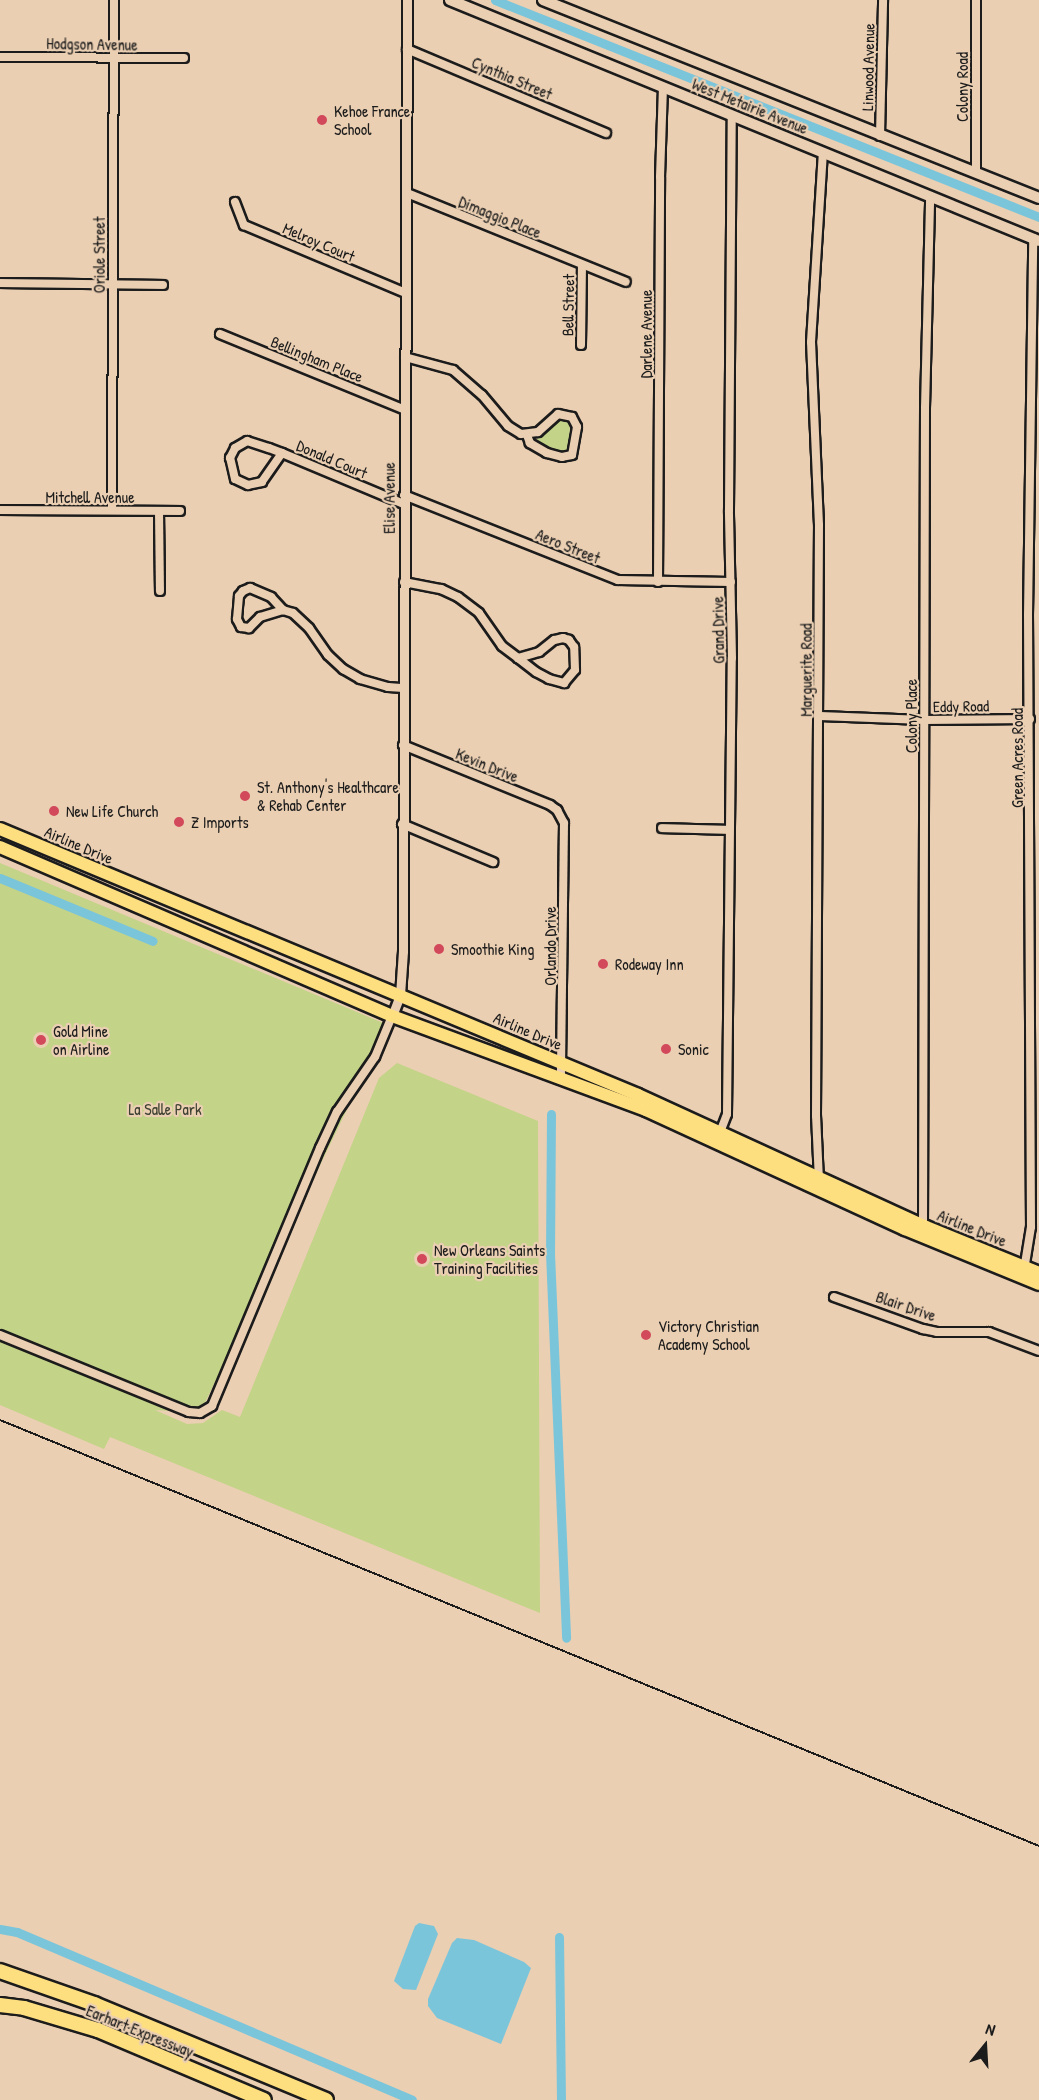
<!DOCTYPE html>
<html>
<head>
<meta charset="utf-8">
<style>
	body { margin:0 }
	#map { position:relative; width:1039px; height:2100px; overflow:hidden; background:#ebcfb2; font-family:"Patrick Hand",sans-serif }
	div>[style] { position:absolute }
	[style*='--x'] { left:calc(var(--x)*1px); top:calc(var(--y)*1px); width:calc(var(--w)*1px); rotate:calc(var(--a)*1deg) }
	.green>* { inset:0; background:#c3d388 }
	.water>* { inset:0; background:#7bc5db }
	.canal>* { height:9px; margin:-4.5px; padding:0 4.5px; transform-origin:4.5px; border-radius:4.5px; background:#7bc5db }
	.roads { filter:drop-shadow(2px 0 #1c1c1c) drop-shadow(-2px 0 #1c1c1c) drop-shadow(0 2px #1c1c1c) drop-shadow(0 -2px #1c1c1c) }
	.minor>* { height:8px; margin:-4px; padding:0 4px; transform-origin:4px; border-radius:4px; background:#ebcfb2 }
	.tertiary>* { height:9px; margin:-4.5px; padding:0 4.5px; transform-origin:4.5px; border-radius:4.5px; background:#ebcfb2 }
	.secondary>* { height:10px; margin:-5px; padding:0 5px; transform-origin:5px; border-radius:5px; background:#ebcfb2 }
	.trunk>* { height:12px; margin:-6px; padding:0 6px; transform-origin:6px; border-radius:6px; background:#fedf80 }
	.motorway>* { height:14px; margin:-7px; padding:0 7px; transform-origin:7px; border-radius:7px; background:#fedf80 }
	.rail>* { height:2px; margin:-1px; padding:0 1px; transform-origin:1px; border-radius:1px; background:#1c1c1c }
	.dots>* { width:16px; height:16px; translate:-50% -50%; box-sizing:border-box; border:3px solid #ebcfb2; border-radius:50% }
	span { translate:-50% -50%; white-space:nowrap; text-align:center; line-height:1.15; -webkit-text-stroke:4.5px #ebcfb2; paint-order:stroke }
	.street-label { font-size:16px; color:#1c1c1c }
	.poi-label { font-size:16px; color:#1c1c1c }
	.left { translate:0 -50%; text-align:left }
	.park-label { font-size:16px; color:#3d4132 }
	.north { position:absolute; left:955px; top:2016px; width:60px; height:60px; -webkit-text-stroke:4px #ebcfb2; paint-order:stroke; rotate:18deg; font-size:16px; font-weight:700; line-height:24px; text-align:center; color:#1c1c1c }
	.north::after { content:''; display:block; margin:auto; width:21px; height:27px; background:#1c1c1c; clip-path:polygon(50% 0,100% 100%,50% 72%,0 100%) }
</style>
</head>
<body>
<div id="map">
	<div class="green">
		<div style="clip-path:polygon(560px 419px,565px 419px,570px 425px,569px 448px,565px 452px,557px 452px,538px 442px,537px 439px)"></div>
		<div style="clip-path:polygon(0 863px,388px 1025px,200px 1413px,155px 1410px,187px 1424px,203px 1423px,222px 1410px,240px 1417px,379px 1078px,397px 1063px,538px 1121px,540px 1613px,110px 1437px,104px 1449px,0 1405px)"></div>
	</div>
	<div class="water">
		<div style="clip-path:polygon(419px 1923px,434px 1926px,438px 1934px,416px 1990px,403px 1989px,394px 1981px,415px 1926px)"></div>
		<div style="clip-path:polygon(457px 1938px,474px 1940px,524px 1962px,531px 1968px,501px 2044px,437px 2018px,428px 2006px,428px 1999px,452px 1943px)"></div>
	</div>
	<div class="canal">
		<div style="--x:495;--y:0;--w:586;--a:21.75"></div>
		<div style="--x:0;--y:878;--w:165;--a:22.4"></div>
		<div style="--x:551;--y:1114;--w:139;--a:90.4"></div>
		<div style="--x:550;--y:1253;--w:385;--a:87.6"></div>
		<div style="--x:0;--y:1929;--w:17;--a:10"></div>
		<div style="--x:17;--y:1932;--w:429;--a:23"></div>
		<div style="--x:559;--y:1937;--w:163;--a:89.3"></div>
	</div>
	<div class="roads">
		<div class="minor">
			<div style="--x:407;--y:49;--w:216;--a:22.9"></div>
			<div style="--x:0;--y:57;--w:184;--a:0.3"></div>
			<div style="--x:880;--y:136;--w:136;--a:-88.7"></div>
			<div style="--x:976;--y:173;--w:173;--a:-90"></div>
			<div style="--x:407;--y:193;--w:236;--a:22.1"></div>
			<div style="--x:235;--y:202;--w:25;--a:69"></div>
			<div style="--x:244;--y:225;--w:176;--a:22.8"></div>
			<div style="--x:0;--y:283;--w:163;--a:0.7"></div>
			<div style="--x:220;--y:334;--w:200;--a:22.3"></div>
			<div style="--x:581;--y:345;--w:80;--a:-89.3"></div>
			<div style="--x:405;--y:357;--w:50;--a:15.2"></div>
			<div style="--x:453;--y:370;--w:38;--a:41"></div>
			<div style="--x:482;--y:395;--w:40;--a:50"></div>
			<div style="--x:508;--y:426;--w:15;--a:32"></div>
			<div style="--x:521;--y:434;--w:17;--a:-7"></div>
			<div style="--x:538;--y:432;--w:27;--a:-42"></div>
			<div style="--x:558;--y:414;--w:14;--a:12"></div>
			<div style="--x:572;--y:417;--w:11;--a:63"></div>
			<div style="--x:577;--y:427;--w:28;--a:100"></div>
			<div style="--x:572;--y:455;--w:10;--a:169"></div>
			<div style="--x:562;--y:457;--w:16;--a:-165"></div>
			<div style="--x:547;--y:453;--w:20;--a:-150"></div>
			<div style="--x:530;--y:443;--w:9;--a:-111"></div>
			<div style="--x:282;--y:453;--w:35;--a:125"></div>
			<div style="--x:262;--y:482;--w:14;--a:168"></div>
			<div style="--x:248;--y:485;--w:14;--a:-155"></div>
			<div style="--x:235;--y:479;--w:22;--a:-103"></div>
			<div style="--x:230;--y:458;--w:11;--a:-63"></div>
			<div style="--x:235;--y:448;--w:14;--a:-30"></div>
			<div style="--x:247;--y:441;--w:23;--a:18"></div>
			<div style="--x:269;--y:448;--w:14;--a:21"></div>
			<div style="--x:282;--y:453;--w:132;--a:22.7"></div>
			<div style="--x:404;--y:495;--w:230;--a:21.7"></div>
			<div style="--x:618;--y:580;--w:113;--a:1"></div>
			<div style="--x:0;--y:510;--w:180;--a:0.3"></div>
			<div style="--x:112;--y:510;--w:510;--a:-89.78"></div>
			<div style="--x:159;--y:511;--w:80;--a:89.3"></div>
			<div style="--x:404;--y:582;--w:38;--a:11"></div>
			<div style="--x:441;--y:589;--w:19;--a:25"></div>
			<div style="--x:458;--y:597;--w:26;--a:37"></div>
			<div style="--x:479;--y:613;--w:40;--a:55.1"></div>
			<div style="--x:502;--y:646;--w:20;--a:37"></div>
			<div style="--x:518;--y:658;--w:23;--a:38"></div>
			<div style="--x:536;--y:672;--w:15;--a:28"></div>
			<div style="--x:549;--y:679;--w:16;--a:15"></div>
			<div style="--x:564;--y:683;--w:17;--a:-50"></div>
			<div style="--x:575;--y:670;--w:23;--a:-92"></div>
			<div style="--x:574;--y:647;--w:9;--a:-126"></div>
			<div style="--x:569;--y:640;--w:6;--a:-162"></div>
			<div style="--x:563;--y:638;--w:9;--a:167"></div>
			<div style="--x:554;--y:640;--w:19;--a:141"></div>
			<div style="--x:539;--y:652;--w:22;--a:164"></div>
			<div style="--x:658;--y:582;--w:405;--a:-89.7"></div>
			<div style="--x:660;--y:177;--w:90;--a:-88.1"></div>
			<div style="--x:283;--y:610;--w:24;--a:163"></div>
			<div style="--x:260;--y:617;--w:16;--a:135"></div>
			<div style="--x:249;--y:628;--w:8;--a:-173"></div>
			<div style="--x:241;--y:627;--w:9;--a:-117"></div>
			<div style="--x:237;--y:619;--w:23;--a:-85"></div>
			<div style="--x:239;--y:596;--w:6;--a:-51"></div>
			<div style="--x:243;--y:591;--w:8;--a:-23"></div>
			<div style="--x:250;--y:588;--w:23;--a:23"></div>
			<div style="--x:271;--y:597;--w:18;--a:47"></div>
			<div style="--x:283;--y:610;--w:10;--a:17"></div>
			<div style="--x:293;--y:613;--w:22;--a:43"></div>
			<div style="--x:309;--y:628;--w:33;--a:55"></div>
			<div style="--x:328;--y:655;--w:21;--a:43"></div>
			<div style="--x:343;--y:669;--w:20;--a:30"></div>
			<div style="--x:360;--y:679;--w:29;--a:16"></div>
			<div style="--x:388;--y:687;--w:16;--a:4"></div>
			<div style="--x:820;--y:716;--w:104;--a:2.2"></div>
			<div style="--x:924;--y:720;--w:106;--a:-0.5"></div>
			<div style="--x:403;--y:745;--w:159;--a:22.2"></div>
			<div style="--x:550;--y:805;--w:9;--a:36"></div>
			<div style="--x:557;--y:810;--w:15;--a:62"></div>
			<div style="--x:564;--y:823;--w:257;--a:90.7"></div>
			<div style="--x:402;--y:824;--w:99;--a:22.7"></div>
			<div style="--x:662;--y:828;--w:67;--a:1.7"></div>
			<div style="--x:719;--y:1135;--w:22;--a:-69"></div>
			<div style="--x:727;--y:1114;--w:456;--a:-89.4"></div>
			<div style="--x:732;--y:658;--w:148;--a:-91.2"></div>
			<div style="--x:729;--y:510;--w:395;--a:-89.6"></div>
			<div style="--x:819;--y:1181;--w:65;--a:-92.6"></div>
			<div style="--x:816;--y:1116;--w:591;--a:-89.71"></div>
			<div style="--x:819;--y:525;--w:183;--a:-92.5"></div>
			<div style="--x:811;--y:342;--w:190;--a:-86.4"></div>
			<div style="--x:923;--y:1228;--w:820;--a:-89.86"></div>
			<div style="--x:925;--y:408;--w:212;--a:-88.6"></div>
			<div style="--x:1024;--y:1270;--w:44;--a:-80.8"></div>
			<div style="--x:1031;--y:1227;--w:612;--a:-90.28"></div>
			<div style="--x:1028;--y:615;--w:377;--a:-89.2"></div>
			<div style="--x:834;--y:1297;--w:95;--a:19.8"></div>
			<div style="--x:923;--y:1329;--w:14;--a:12"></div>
			<div style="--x:937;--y:1332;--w:52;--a:0"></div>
			<div style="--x:989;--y:1332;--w:53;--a:20.8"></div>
			<div style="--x:0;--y:1335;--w:204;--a:22.2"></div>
			<div style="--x:189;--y:1412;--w:11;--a:5"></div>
			<div style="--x:200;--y:1413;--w:14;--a:-30"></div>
			<div style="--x:212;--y:1406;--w:280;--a:-67.3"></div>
			<div style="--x:320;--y:1148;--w:40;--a:-65"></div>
			<div style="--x:337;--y:1112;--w:67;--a:-55.4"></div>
			<div style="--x:375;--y:1057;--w:44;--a:-67.5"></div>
		</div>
		<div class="tertiary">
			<div style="--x:392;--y:1016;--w:22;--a:-69"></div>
			<div style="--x:400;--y:995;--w:44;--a:-86.1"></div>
			<div style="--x:403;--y:951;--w:951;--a:-89.76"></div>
		</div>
		<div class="secondary">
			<div style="--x:450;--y:0;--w:636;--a:22.25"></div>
			<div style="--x:543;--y:0;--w:534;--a:21.76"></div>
		</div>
		<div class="trunk">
			<div style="--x:0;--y:829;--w:691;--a:22.63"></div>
			<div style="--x:638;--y:1095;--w:315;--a:24.6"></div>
			<div style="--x:924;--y:1226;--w:124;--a:22.2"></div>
			<div style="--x:0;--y:847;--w:427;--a:23.3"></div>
			<div style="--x:392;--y:1016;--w:271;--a:20.3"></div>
			<div style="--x:646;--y:1110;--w:285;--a:24.7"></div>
			<div style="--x:905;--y:1229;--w:145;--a:22.3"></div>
		</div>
		<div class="motorway">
			<div style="--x:0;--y:1971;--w:100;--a:19.3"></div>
			<div style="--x:94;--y:2004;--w:251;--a:22.5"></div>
			<div style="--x:0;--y:2005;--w:24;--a:7"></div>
			<div style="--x:24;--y:2008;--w:77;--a:16.6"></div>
			<div style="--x:98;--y:2030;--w:180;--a:22.9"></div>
		</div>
	</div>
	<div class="rail">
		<div style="--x:0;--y:1420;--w:1123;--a:22.29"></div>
	</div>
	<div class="dots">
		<div style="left:322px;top:120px;background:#d1495b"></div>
		<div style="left:245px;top:796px;background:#d1495b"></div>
		<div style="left:54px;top:811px;background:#d1495b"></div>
		<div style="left:179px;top:822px;background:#d1495b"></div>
		<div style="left:439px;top:949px;background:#d1495b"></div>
		<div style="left:603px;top:964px;background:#d1495b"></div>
		<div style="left:41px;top:1040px;background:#d1495b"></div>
		<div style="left:666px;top:1049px;background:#d1495b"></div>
		<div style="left:422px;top:1259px;background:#d1495b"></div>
		<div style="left:646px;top:1335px;background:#d1495b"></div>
	</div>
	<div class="street-label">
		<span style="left:92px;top:44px;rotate:1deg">Hodgson Avenue</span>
		<span style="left:868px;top:67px;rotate:-89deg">Linwood Avenue</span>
		<span style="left:512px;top:78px;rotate:23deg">Cynthia Street</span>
		<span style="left:962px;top:87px;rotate:-90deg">Colony Road</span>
		<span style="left:750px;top:106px;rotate:22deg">West Metairie Avenue</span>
		<span style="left:500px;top:217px;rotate:22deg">Dimaggio Place</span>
		<span style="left:319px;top:242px;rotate:23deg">Melroy Court</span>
		<span style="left:99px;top:255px;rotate:-90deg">Oriole Street</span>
		<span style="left:568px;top:305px;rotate:-89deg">Bell Street</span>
		<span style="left:646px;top:334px;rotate:-90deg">Darlene Avenue</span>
		<span style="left:317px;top:359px;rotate:22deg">Bellingham Place</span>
		<span style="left:332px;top:459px;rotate:23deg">Donald Court</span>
		<span style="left:90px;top:497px">Mitchell Avenue</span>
		<span style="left:389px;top:498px;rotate:-90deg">Elise Avenue</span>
		<span style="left:568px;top:546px;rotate:22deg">Aero Street</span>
		<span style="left:718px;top:630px;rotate:-91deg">Grand Drive</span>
		<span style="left:806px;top:670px;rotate:-90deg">Marguerite Road</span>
		<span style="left:961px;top:706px;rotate:-1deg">Eddy Road</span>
		<span style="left:911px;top:716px;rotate:-90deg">Colony Place</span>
		<span style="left:1017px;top:758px;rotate:-90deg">Green Acres Road</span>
		<span style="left:487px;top:765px;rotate:22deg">Kevin Drive</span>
		<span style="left:79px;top:845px;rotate:23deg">Airline Drive</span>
		<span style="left:550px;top:946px;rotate:-90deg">Orlando Drive</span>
		<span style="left:528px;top:1031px;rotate:23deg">Airline Drive</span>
		<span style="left:972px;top:1228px;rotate:22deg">Airline Drive</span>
		<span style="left:906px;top:1306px;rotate:19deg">Blair Drive</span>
		<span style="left:140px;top:2031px;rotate:22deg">Earhart Expressway</span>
	</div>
	<div class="poi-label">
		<span class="left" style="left:334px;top:120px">Kehoe France<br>School</span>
		<span class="left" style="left:257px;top:796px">St. Anthony's Healthcare<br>&amp; Rehab Center</span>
		<span class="left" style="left:66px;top:811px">New Life Church</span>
		<span class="left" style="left:191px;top:822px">Z Imports</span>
		<span class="left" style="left:451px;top:949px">Smoothie King</span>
		<span class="left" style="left:615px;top:964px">Rodeway Inn</span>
		<span class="left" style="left:53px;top:1040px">Gold Mine<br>on Airline</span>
		<span class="left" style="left:678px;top:1049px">Sonic</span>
		<span class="left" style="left:434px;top:1259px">New Orleans Saints<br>Training Facilities</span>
		<span class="left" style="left:658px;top:1335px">Victory Christian<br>Academy School</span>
	</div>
	<div class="park-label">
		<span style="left:165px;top:1109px">La Salle Park</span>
	</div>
	<div class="north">N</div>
</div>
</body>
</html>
